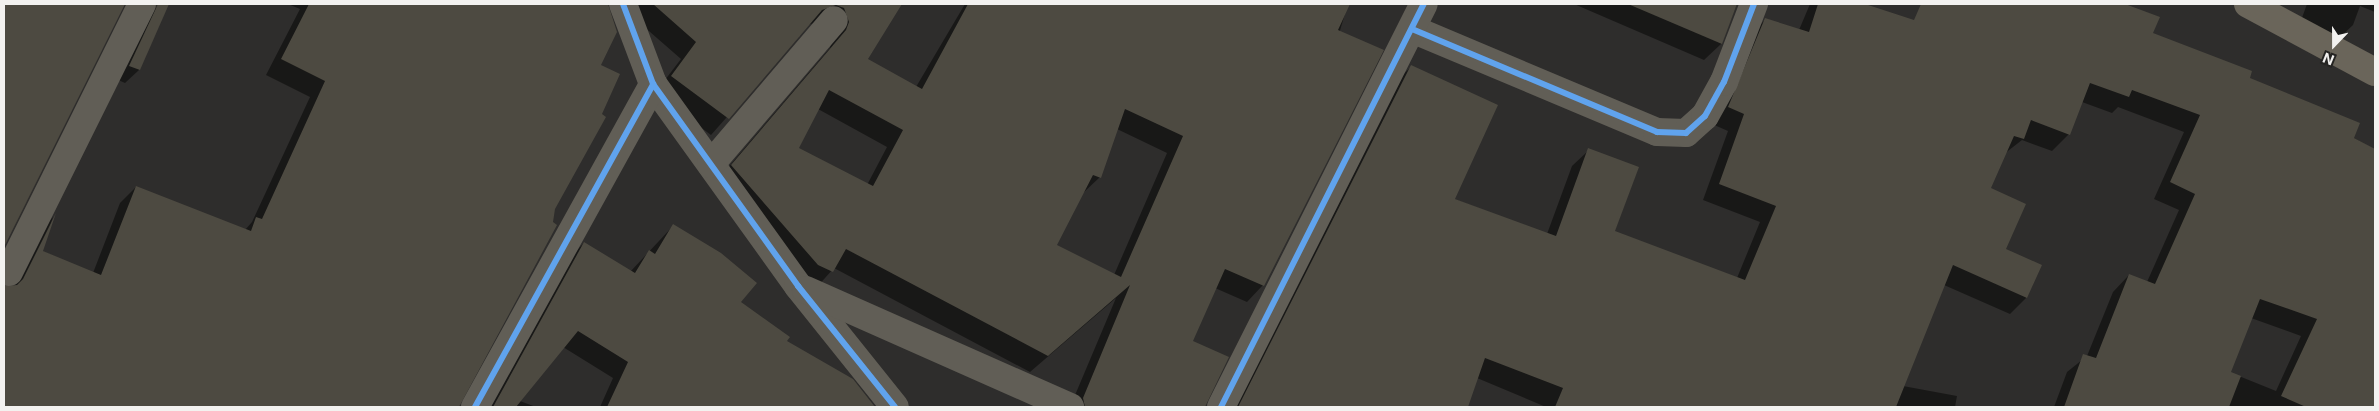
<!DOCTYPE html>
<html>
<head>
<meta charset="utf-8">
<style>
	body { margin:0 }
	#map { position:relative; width:2379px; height:411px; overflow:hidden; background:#2e2d2c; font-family:Inter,sans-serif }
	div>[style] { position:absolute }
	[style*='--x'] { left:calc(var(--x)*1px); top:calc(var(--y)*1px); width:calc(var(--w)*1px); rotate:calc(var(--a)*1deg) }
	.shadow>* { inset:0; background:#0007 }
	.building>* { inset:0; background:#4d4a41 }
	.minor>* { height:28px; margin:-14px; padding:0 14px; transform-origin:14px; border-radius:14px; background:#615e56 }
	.major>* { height:28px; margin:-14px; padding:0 14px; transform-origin:14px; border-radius:14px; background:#6a655a }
	.cycleway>* { height:6px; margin:-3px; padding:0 3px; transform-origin:3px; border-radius:3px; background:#60a3ed }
	span { translate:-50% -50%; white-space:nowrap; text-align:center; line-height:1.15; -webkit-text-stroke:4.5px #252422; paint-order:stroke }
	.frame { position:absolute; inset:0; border:5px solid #f3f2f0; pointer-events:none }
	.north { position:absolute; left:2309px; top:20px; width:50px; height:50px; -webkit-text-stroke:4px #252422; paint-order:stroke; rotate:202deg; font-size:14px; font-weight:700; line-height:20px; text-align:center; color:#f3f2f0 }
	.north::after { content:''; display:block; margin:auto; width:18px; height:22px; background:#f3f2f0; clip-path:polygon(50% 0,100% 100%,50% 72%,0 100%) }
</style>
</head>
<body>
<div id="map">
	<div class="shadow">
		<div style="clip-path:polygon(4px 4px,124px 4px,4px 245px,7px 123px,4px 127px)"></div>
		<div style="clip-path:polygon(288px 4px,593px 4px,607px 10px,600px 66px,554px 208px,460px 399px,460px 407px,403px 407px,390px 402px,396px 407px,4px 407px,4px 287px,11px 289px,40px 231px,53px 217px,42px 251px,93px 273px,120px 203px,136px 187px,245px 230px,252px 222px,310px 97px,266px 75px,300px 9px)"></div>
		<div style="clip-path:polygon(evenodd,618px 4px,900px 4px,866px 60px,916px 87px,965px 4px,1348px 4px,1263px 285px,1247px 302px,1215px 288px,1191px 342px,1204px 407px,1070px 407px,1116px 298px,1030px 372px,834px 268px,816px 288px,715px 183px,830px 48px,833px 31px,820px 21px,808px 25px,711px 135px,655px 93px,681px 59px,618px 4px,818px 109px,887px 147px,867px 185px,798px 149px,818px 109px,618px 4px,1117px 129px,1167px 153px,1114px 275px,1055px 245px,1082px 194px,1100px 177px,1117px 129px)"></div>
		<div style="clip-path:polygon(1574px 4px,1737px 4px,1721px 44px,1704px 60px)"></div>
		<div style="clip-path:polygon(evenodd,1810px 4px,1861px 4px,2043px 65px,2049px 49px,1948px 4px,2122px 4px,2158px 17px,2152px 34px,2248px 78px,2375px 150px,2375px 407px,2054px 407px,2067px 372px,2087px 356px,2113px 292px,2129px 275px,2147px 282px,2179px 210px,2154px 199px,2184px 132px,2118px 107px,2112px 113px,2082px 102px,2069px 134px,2052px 151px,2022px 140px,2004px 154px,1989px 189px,2005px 250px,2040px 266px,2026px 298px,2010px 314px,1944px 285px,1903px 386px,1957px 396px,1955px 407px,1546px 407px,1477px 378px,1467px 407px,1231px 407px,1394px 83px,1411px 67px,1454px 199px,1547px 234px,1572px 166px,1589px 150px,1614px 232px,1737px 278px,1760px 222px,1703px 200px,1728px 131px,1712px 124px,1749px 36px,1766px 19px,1799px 30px,1810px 4px,2251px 318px,2301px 336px,2276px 391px,2229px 372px,2251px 318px)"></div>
		<div style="clip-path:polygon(2307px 4px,2375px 4px,2375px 12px,2360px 6px,2353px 25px,2336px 41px,2299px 26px)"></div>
		<div style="clip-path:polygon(157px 7px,165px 11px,139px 70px,125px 83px,116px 79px,144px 21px)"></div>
		<div style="clip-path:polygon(673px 226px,739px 303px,785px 341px,852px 380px,874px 407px,600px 407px,613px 378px,563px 347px,520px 401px,536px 407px,487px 407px,568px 259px,584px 243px,630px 272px)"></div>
	</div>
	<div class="building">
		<div style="clip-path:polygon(4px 4px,125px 4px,4px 247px)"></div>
		<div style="clip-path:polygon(158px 4px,169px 4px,140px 70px,129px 66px)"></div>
		<div style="clip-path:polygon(309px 4px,608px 4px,617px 32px,601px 65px,620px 74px,602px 114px,606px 117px,555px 209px,553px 222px,557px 225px,459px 407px,4px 407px,4px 286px,17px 285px,23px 279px,56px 213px,43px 251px,101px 275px,136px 186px,251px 231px,256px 217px,262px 219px,325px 81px,281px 59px)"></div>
		<div style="clip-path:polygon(evenodd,653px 4px,902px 4px,868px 59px,922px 89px,968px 4px,1350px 4px,1338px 30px,1384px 50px,1264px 286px,1225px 269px,1193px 341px,1229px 357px,1205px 407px,1085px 407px,1083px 398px,1130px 285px,1048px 356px,846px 249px,833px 272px,818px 265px,731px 165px,846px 30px,849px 22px,844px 8px,836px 5px,822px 10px,729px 119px,671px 76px,696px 42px,653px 4px,829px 90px,903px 130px,873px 186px,799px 148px,829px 90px,653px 4px,1125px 109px,1183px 136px,1121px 277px,1057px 245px,1093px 175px,1101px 178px,1125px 109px)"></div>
		<div style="clip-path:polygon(1628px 4px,1737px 4px,1722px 44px)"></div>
		<div style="clip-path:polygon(1818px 4px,1865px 4px,1914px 20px,1921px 4px,2125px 4px,2160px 17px,2153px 33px,2252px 71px,2250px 78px,2360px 123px,2354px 138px,2375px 149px,2375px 407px,2306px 407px,2281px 396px,2317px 319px,2260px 299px,2231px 372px,2241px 376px,2229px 407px,2064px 407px,2083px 354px,2096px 358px,2129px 274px,2155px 284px,2195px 194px,2170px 182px,2200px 115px,2132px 90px,2129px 97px,2090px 83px,2070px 135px,2031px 120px,2024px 139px,2014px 136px,1991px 188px,2026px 204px,2006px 249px,2042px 265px,2027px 298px,1953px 265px,1896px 407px,1555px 407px,1563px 388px,1485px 358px,1468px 407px,1238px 407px,1411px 65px,1498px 105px,1455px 199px,1556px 236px,1588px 148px,1639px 167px,1615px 231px,1745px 280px,1776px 206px,1719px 184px,1744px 114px,1728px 107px,1765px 18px,1809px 32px)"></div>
		<div style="clip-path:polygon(673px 224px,721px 253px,757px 283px,741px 302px,790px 337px,787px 341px,853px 379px,875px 407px,607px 407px,628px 362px,578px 331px,516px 407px,493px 407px,584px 242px,635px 273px,649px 250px,655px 254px)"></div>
	</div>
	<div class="minor">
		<div style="--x:623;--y:4;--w:85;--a:69.4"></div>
		<div style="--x:653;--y:84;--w:249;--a:54.3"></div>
		<div style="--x:798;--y:286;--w:155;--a:51.3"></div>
		<div style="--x:1412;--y:29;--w:266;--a:22.8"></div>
		<div style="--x:1657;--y:132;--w:29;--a:2"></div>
		<div style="--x:1686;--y:133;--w:25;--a:-42"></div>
		<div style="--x:1705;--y:116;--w:39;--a:-61"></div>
		<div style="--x:1724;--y:82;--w:84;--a:-69"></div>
		<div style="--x:711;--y:164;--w:189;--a:-49.5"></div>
		<div style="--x:9;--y:272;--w:299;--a:-63.6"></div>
		<div style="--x:806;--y:290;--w:289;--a:23.9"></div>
		<div style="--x:475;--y:407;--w:369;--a:-61.1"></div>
		<div style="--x:1221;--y:407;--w:451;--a:-63.3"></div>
	</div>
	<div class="major">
		<div style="--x:2248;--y:4;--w:144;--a:28.2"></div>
	</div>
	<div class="cycleway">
		<div style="--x:623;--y:4;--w:85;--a:69.4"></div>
		<div style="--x:653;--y:84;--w:249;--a:54.3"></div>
		<div style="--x:798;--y:286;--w:155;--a:51.3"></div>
		<div style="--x:1412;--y:29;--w:266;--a:22.8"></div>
		<div style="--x:1657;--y:132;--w:29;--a:2"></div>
		<div style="--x:1686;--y:133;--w:25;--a:-42"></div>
		<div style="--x:1705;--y:116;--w:39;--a:-61"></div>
		<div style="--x:1724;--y:82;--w:84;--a:-69"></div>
		<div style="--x:475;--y:407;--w:369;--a:-61.1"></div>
		<div style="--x:1221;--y:407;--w:451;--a:-63.3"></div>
	</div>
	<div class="frame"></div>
	<div class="north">N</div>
</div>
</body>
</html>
